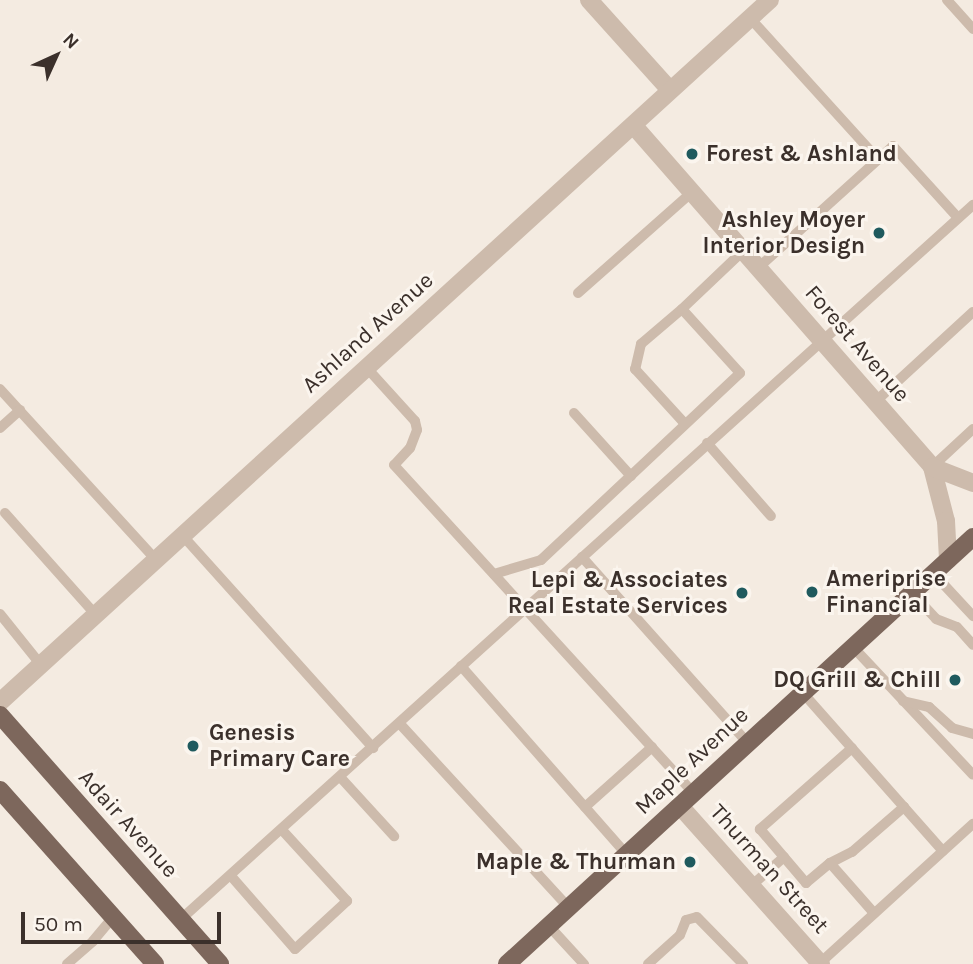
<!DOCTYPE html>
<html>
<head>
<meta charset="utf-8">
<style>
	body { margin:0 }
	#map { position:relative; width:973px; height:964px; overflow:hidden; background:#f4ebe1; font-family:Karla,sans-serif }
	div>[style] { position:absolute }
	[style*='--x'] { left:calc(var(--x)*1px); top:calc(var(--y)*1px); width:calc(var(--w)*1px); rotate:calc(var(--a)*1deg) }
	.service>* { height:10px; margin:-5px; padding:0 5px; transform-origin:5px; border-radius:5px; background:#cdbbac }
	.minor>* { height:18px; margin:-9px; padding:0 9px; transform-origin:9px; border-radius:9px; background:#cdbbac }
	.primary>* { height:18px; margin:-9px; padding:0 9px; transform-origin:9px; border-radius:9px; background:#7d675c }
	.dots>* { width:19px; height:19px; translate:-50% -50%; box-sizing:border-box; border:4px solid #fbf5ee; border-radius:50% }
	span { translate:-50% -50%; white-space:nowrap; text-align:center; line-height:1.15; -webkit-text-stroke:6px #fbf5ee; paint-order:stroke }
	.poi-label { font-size:23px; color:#3b302b; font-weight:700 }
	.left { translate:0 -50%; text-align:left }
	.right { translate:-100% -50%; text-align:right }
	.street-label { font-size:23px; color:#3b302b }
	.north { position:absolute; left:21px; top:21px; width:70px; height:70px; -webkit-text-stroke:5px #fbf5ee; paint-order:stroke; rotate:45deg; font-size:19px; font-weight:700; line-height:28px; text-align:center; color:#3b302b }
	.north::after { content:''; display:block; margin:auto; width:24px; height:32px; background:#3b302b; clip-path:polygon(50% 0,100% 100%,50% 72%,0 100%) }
	.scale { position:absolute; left:21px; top:912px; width:200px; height:32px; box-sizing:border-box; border:4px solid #3b302b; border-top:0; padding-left:9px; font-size:21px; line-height:24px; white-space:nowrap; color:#3b302b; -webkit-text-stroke:5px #fbf5ee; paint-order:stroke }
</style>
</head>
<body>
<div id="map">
	<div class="service">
		<div style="--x:947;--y:0;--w:39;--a:48"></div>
		<div style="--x:750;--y:18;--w:190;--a:47.8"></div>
		<div style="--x:758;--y:268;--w:182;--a:-42.1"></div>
		<div style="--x:893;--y:146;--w:97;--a:47.9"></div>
		<div style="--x:578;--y:293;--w:152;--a:-41.5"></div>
		<div style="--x:682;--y:309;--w:54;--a:139.5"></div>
		<div style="--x:641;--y:344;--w:26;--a:103"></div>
		<div style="--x:635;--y:369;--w:74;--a:47.7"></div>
		<div style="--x:366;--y:367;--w:73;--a:47.8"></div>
		<div style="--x:415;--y:421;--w:9;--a:77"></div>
		<div style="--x:417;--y:430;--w:19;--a:111"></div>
		<div style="--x:410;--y:448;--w:23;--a:133"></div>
		<div style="--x:394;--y:465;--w:445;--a:47.6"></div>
		<div style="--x:0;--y:389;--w:231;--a:47.6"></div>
		<div style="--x:875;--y:402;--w:133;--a:-42.6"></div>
		<div style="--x:574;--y:413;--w:85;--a:47.9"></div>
		<div style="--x:0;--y:428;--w:27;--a:-42"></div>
		<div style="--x:707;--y:443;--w:97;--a:48.8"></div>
		<div style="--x:932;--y:467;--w:56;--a:-42.8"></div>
		<div style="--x:5;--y:513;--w:137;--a:48.3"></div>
		<div style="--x:183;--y:536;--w:285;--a:48.1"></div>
		<div style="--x:582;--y:557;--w:249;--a:48.3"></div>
		<div style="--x:933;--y:573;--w:59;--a:47.1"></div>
		<div style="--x:494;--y:574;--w:49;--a:-16.6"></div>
		<div style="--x:541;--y:560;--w:273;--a:-43.2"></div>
		<div style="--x:740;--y:373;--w:86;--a:-132.2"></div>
		<div style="--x:682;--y:309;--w:84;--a:-43.6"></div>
		<div style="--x:912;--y:593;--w:35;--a:47"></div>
		<div style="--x:936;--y:619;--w:22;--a:21"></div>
		<div style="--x:957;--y:627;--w:24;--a:48"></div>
		<div style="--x:0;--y:614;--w:65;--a:51.2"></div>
		<div style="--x:853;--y:647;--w:175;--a:46.8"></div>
		<div style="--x:461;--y:666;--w:252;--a:48.7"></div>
		<div style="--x:803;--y:693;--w:211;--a:48.5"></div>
		<div style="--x:903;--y:701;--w:27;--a:13"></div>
		<div style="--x:929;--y:707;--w:31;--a:42"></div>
		<div style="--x:952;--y:728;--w:22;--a:16"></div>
		<div style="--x:400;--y:724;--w:250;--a:47.4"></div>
		<div style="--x:852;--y:748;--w:123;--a:138.6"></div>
		<div style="--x:760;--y:829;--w:71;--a:49.6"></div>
		<div style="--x:806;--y:883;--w:31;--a:-40"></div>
		<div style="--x:830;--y:863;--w:25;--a:-27"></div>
		<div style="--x:852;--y:852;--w:69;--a:-40.9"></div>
		<div style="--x:341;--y:778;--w:79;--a:47.6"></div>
		<div style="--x:585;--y:807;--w:90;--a:-41.8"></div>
		<div style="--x:830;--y:863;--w:67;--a:48.7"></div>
		<div style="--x:231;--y:876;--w:97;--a:48.8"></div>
		<div style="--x:295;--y:949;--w:71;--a:-42.7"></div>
		<div style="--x:347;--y:901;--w:96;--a:-132.5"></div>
		<div style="--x:751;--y:886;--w:44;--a:-41.3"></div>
		<div style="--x:180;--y:920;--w:1068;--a:-42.04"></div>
		<div style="--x:549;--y:926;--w:52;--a:47.4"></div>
		<div style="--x:820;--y:963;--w:207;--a:-42.3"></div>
		<div style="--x:67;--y:964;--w:35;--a:-41"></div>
		<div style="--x:93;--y:941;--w:31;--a:-50"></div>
		<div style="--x:648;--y:964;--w:43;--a:-42.2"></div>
		<div style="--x:680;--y:935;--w:16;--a:-68"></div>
		<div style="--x:686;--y:920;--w:11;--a:-15"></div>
		<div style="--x:697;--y:917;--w:66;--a:45.6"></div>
	</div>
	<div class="minor">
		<div style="--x:589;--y:0;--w:121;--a:48"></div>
		<div style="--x:634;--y:126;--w:453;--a:48.8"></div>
		<div style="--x:932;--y:467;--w:56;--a:75.5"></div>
		<div style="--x:946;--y:521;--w:39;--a:87"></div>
		<div style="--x:932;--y:467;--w:44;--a:21.3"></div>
		<div style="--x:0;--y:702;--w:1042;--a:-42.36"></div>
		<div style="--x:680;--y:806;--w:212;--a:48.3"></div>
	</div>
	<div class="primary">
		<div style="--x:0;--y:715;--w:332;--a:48.5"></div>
		<div style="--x:0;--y:790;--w:233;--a:48.3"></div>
		<div style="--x:507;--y:964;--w:632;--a:-42.5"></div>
	</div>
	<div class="dots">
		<div style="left:692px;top:154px;background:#1f5a5e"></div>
		<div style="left:879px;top:233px;background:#1f5a5e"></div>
		<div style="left:812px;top:592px;background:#1f5a5e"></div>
		<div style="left:742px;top:593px;background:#1f5a5e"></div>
		<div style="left:955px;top:680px;background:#1f5a5e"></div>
		<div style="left:193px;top:746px;background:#1f5a5e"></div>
		<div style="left:690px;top:862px;background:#1f5a5e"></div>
	</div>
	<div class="poi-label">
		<span class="left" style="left:706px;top:154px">Forest &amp; Ashland</span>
		<span class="right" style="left:865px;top:233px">Ashley Moyer<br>Interior Design</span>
		<span class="left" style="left:826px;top:592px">Ameriprise<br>Financial</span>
		<span class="right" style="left:728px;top:593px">Lepi &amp; Associates<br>Real Estate Services</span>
		<span class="right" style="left:941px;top:680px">DQ Grill &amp; Chill</span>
		<span class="left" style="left:209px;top:746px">Genesis<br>Primary Care</span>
		<span class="right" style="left:676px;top:862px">Maple &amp; Thurman</span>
	</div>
	<div class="street-label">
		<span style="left:368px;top:333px;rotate:-42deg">Ashland Avenue</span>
		<span style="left:857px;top:344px;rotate:49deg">Forest Avenue</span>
		<span style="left:692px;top:761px;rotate:-43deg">Maple Avenue</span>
		<span style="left:128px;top:824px;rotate:48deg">Adair Avenue</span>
		<span style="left:769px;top:869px;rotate:48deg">Thurman Street</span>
	</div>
	<div class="north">N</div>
	<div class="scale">50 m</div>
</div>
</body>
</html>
